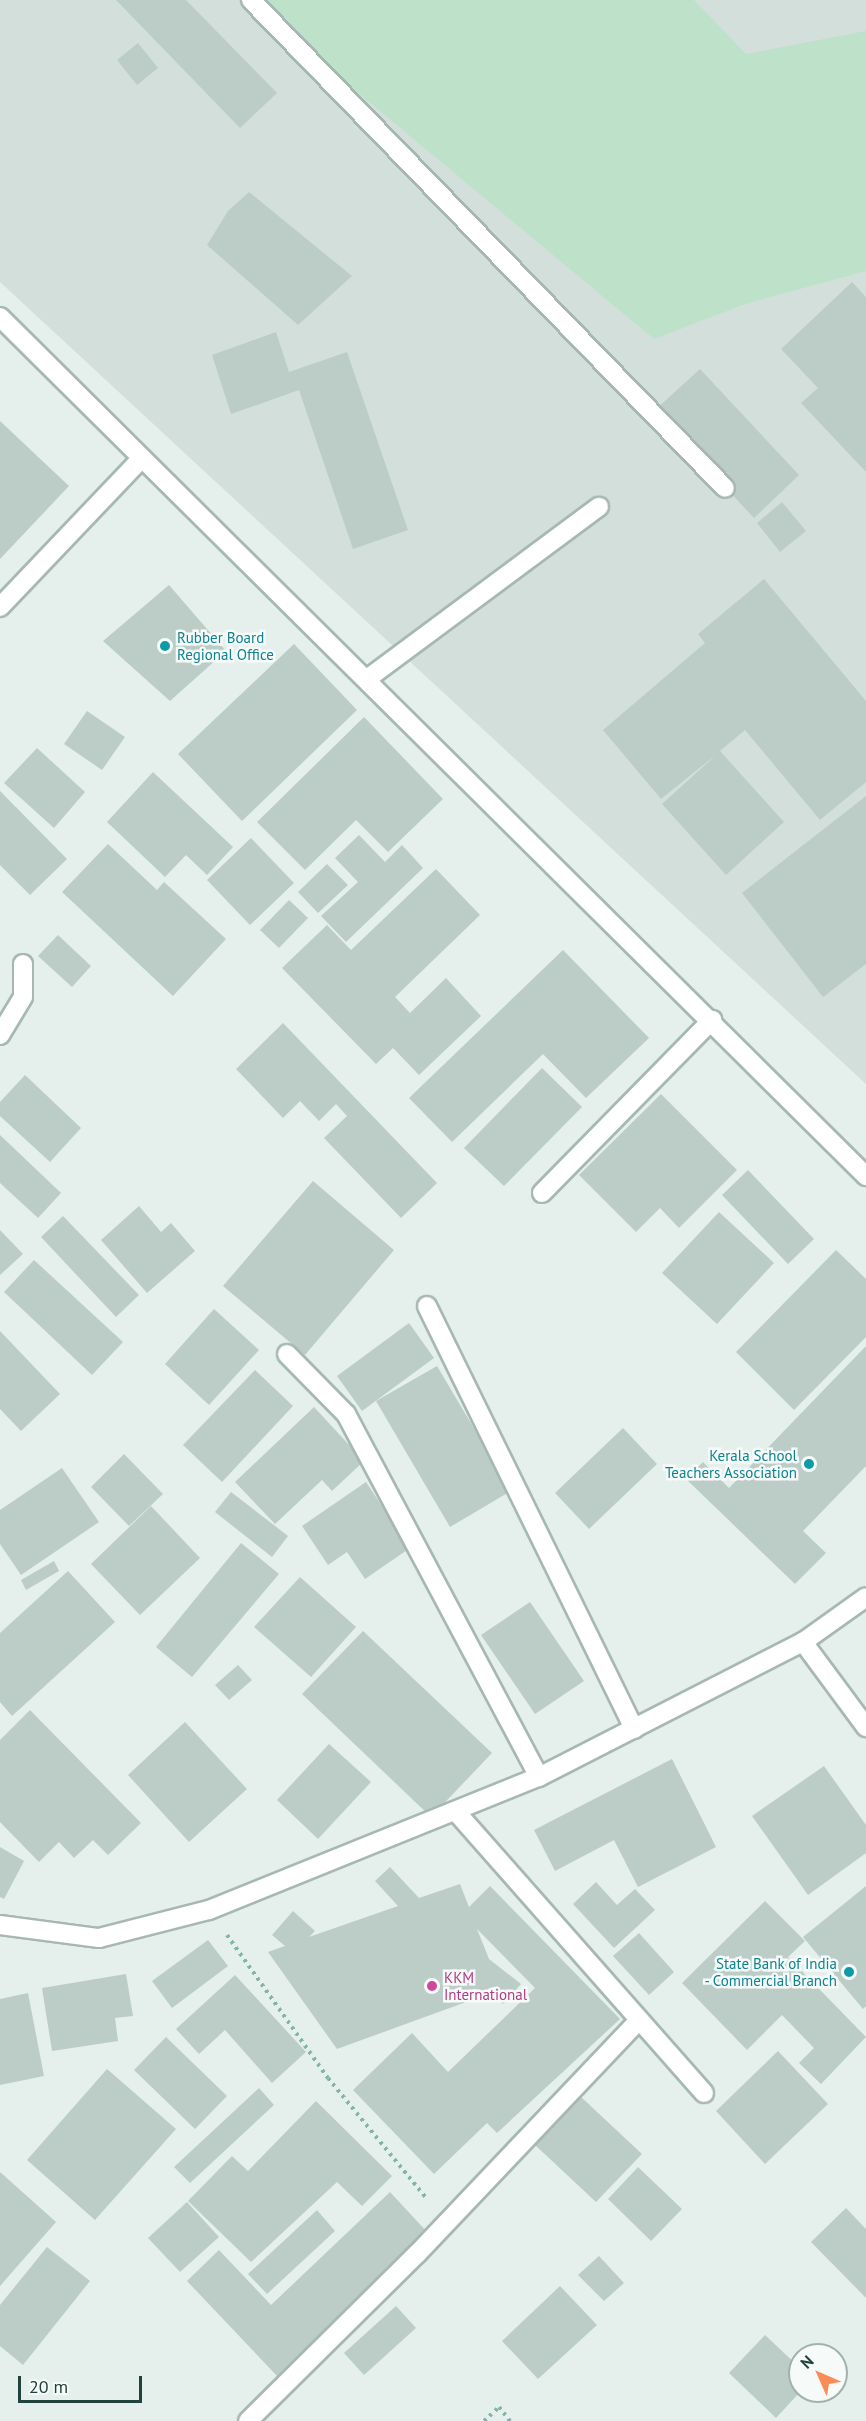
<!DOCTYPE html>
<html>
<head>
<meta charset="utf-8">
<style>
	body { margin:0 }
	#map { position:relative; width:866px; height:2421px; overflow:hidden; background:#e5efeb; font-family:"PT Sans",sans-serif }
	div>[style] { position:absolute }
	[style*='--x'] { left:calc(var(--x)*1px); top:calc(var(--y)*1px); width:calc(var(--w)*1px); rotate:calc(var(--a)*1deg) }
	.built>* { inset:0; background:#d3dfda }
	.green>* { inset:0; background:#bde1c9 }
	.building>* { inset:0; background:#bccdc7 }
	.path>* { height:4px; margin-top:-2px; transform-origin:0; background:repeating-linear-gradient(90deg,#83b4a9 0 3px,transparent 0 7.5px) }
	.roads { filter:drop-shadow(2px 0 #a7b8b3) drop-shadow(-2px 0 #a7b8b3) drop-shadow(0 2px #a7b8b3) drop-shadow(0 -2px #a7b8b3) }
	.lane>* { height:18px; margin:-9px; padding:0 9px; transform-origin:9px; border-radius:9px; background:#fff }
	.street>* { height:18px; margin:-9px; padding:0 9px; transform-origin:9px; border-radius:9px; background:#fff }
	.secondary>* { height:18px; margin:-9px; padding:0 9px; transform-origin:9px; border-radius:9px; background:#fff }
	.dots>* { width:16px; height:16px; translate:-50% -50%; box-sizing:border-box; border:3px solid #f6fbf9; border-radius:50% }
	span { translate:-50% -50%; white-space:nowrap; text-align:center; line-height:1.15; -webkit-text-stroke:5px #f6fbf9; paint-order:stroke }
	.culture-label { font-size:15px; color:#0d838f }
	.left { translate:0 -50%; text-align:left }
	.right { translate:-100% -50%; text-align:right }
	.hotel-label { font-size:15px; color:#b23c85 }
	.north { position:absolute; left:788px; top:2343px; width:60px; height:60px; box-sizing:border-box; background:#f6fbf9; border:2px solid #a1b1ad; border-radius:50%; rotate:315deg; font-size:16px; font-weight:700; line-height:24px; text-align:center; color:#22423c }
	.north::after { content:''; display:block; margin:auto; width:21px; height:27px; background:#fa8c57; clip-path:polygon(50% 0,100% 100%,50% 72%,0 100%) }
	.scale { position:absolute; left:18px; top:2376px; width:124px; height:27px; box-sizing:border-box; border:3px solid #22423c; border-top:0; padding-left:8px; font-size:18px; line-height:21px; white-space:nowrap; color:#22423c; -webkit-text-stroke:4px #f6fbf9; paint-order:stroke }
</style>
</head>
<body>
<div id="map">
	<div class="built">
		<div style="clip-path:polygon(0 0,866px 0,866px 1084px,0 282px)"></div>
	</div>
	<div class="green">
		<div style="clip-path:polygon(262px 0,694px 0,746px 54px,866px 31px,866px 271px,745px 304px,654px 339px,314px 56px)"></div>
	</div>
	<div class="building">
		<div style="clip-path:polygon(116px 0,186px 0,277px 93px,240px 128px)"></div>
		<div style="clip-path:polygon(138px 43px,158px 68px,137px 85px,117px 60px)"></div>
		<div style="clip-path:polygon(249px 192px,352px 276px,298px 325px,207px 245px,228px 211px)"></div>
		<div style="clip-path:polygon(852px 282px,866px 297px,866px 472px,801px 403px,818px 388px,781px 349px)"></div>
		<div style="clip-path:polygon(276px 332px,289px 372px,347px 352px,408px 530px,353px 549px,299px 390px,231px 414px,212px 355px)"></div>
		<div style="clip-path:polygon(700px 369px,799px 475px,754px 518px,654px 411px)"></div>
		<div style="clip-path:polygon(0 421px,69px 486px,0 559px)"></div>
		<div style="clip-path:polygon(782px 502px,806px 531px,780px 552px,757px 523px)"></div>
		<div style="clip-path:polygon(764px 579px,866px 701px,866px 782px,820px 820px,745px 730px,720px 751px,784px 822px,726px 875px,662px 804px,717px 754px,661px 799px,603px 730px,705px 643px,698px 634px)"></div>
		<div style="clip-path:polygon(169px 585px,226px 651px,170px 701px,103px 641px)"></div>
		<div style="clip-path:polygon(294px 644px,357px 710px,242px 821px,178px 754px)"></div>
		<div style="clip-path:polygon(87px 711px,125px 737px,102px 770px,64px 744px)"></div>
		<div style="clip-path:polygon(364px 717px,443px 799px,388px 852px,356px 820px,305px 870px,257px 822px)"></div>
		<div style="clip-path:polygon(37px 748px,85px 792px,54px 828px,4px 783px)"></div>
		<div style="clip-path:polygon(153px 772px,233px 847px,207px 875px,186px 855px,165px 877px,107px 822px)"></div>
		<div style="clip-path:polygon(0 791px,67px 859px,30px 895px,0 865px)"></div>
		<div style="clip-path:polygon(866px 796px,866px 964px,823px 997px,742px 893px)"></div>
		<div style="clip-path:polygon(359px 835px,385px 862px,402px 845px,423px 868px,346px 942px,321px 916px,358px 882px,335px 858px)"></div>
		<div style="clip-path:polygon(251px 838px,294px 883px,250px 925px,207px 880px)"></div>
		<div style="clip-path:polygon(108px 844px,157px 890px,164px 882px,226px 939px,173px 996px,62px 892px)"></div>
		<div style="clip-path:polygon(327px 864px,348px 885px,318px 913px,298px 892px)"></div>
		<div style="clip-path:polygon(436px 869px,480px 915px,395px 997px,410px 1013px,446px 978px,481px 1016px,419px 1075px,393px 1048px,376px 1064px,282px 968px,327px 925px,351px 950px)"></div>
		<div style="clip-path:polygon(289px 900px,308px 918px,279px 948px,260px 930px)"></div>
		<div style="clip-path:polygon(58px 935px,91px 966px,72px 987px,38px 956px)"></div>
		<div style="clip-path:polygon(563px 950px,649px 1038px,586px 1098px,543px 1054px,452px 1142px,409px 1098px)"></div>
		<div style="clip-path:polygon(283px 1023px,437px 1183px,401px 1218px,324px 1138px,347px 1116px,336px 1104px,319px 1121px,300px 1101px,283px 1118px,236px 1069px)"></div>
		<div style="clip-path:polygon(542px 1068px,582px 1107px,504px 1186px,464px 1148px)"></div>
		<div style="clip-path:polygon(25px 1075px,81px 1128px,50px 1162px,0 1116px,0 1102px)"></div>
		<div style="clip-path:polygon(661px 1094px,737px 1170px,679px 1228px,660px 1208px,636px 1232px,579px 1175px)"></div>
		<div style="clip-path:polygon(0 1135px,61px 1193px,38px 1218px,0 1183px)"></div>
		<div style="clip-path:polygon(748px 1170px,814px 1239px,788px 1264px,722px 1195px)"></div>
		<div style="clip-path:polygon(313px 1181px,394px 1250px,305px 1355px,223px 1286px)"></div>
		<div style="clip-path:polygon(139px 1206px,161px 1232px,171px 1223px,195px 1251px,147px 1293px,101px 1240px)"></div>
		<div style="clip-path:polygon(719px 1212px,774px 1263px,717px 1324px,662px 1273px)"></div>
		<div style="clip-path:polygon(63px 1216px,139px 1295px,116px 1317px,41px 1237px)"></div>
		<div style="clip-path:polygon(0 1230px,23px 1254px,0 1275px)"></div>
		<div style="clip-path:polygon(836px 1250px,866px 1279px,866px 1337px,794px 1410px,736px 1352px)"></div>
		<div style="clip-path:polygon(34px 1260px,123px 1342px,92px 1375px,4px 1292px)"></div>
		<div style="clip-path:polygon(214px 1309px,259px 1350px,209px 1405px,165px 1364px)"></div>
		<div style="clip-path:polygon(409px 1323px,434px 1358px,362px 1411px,337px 1376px)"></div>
		<div style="clip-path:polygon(0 1331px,60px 1394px,21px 1431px,0 1409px)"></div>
		<div style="clip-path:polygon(866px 1346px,866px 1466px,803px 1531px,826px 1553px,795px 1584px,686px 1479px,703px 1462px,729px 1488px)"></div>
		<div style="clip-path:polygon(437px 1366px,511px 1491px,450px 1527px,376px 1401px)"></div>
		<div style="clip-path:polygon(255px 1370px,293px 1406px,222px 1482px,183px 1445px)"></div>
		<div style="clip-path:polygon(314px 1407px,364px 1461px,332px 1491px,322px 1480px,275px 1524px,235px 1482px)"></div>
		<div style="clip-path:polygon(623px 1428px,657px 1464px,589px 1529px,555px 1493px)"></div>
		<div style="clip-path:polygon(124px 1454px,163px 1494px,129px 1526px,91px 1487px)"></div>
		<div style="clip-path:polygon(62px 1468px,99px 1522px,21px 1575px,0 1544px,0 1510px)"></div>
		<div style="clip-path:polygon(366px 1482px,410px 1548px,365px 1579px,347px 1552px,328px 1565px,302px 1526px)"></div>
		<div style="clip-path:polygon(231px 1492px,288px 1536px,272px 1557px,215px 1512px)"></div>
		<div style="clip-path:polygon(151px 1506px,200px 1558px,140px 1615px,91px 1564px)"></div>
		<div style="clip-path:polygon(241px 1543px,279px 1574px,192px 1677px,156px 1647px)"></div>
		<div style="clip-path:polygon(54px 1561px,59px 1571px,26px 1590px,21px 1580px)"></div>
		<div style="clip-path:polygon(68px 1571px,115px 1622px,12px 1716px,0 1702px,0 1633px)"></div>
		<div style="clip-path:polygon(300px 1577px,356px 1627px,311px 1677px,254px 1627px)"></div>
		<div style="clip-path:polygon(530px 1602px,584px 1681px,535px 1714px,481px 1635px)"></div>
		<div style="clip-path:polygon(363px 1631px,492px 1753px,431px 1817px,302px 1694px)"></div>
		<div style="clip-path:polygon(238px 1665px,252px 1680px,229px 1700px,215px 1685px)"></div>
		<div style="clip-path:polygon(30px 1710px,141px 1823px,108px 1855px,93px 1840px,74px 1858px,59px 1842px,39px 1862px,0 1822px,0 1740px)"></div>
		<div style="clip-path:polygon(185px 1722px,247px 1789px,189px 1842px,128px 1775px)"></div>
		<div style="clip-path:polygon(329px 1744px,371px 1782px,318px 1839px,277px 1800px)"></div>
		<div style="clip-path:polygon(672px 1759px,716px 1847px,638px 1887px,614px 1840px,555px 1871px,534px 1830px)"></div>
		<div style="clip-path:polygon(824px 1766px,866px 1825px,866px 1853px,808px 1895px,752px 1816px)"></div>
		<div style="clip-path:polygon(0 1847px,24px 1861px,4px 1899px,0 1897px)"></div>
		<div style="clip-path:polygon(390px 1867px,419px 1898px,460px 1884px,469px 1907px,490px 1886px,620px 2019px,497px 2133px,487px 2123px,434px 2174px,353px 2090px,412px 2033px,448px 2072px,535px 1988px,477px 1929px,489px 1959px,521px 1984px,503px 2004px,491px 1993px,337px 2049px,268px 1952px,285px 1946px,272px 1935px,293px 1911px,315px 1931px,309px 1937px,398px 1906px,375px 1881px)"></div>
		<div style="clip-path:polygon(596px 1882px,617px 1905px,635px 1889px,655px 1910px,614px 1948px,573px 1904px)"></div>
		<div style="clip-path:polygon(866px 1886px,866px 2006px,863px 2009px,803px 1937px)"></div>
		<div style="clip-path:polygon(765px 1901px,805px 1941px,788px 1957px,866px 2037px,821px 2084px,799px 2063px,814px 2048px,782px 2015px,747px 2050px,682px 1983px)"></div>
		<div style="clip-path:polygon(639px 1933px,674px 1972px,649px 1995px,613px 1956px)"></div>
		<div style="clip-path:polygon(208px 1940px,228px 1966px,172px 2008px,152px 1981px)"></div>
		<div style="clip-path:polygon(126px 1974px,133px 2016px,115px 2018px,118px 2041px,52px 2051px,42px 1988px)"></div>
		<div style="clip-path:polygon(235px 1975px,306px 2052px,272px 2083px,225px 2030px,199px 2054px,176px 2029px)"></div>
		<div style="clip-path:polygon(28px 1993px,44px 2076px,0 2085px,0 1999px)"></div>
		<div style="clip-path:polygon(166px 2037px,227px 2096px,195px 2129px,134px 2070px)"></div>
		<div style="clip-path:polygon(778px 2051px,828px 2104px,765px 2164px,716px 2111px)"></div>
		<div style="clip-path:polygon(107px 2069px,176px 2129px,95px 2220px,27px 2160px)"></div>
		<div style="clip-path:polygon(259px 2088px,274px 2105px,190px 2183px,174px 2167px)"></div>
		<div style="clip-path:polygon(580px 2096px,642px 2154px,596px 2202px,535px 2145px)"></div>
		<div style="clip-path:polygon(316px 2101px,392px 2176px,362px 2206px,337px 2182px,251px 2262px,188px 2201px,232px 2156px,248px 2171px)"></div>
		<div style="clip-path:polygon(638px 2167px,682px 2209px,651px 2241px,608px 2199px)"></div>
		<div style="clip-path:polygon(0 2172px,56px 2222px,0 2286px)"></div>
		<div style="clip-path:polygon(390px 2192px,428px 2233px,277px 2376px,187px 2281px,219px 2250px,271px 2305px)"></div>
		<div style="clip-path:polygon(187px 2202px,219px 2237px,180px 2272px,148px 2238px)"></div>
		<div style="clip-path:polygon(846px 2208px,866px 2229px,866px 2298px,811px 2242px)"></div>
		<div style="clip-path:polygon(317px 2210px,335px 2231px,267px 2294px,248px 2274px)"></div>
		<div style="clip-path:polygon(47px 2247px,90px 2281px,23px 2365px,0 2346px,0 2305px)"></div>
		<div style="clip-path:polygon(599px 2256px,624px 2283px,604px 2301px,578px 2275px)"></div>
		<div style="clip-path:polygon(560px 2286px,597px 2325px,538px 2379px,502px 2341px)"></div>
		<div style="clip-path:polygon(396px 2306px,416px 2328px,364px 2375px,344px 2353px)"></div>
		<div style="clip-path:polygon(765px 2335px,800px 2368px,800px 2392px,776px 2418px,729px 2373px)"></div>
	</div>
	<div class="path">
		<div style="--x:227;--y:1935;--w:175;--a:54.8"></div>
		<div style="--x:328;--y:2078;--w:156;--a:50.7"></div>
		<div style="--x:484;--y:2421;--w:21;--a:-43"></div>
		<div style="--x:499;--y:2407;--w:18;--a:52"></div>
	</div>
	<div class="roads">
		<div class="lane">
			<div style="--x:251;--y:0;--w:680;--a:45.83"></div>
			<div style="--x:0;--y:607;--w:204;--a:-46.4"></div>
			<div style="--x:367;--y:679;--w:289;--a:-36.6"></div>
			<div style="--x:542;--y:1193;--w:243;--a:-45.5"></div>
		</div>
		<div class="street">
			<div style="--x:0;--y:317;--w:1220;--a:44.77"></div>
			<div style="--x:0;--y:1035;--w:44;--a:-58.8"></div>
			<div style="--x:23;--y:997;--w:33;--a:-90"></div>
			<div style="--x:427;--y:1306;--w:471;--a:63.9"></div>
			<div style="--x:287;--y:1354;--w:84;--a:45.5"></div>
			<div style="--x:346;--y:1414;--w:411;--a:62"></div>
			<div style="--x:803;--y:1642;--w:106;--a:53.5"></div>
			<div style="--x:458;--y:1814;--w:372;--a:48.6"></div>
			<div style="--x:248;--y:2421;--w:238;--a:-44.7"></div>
			<div style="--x:417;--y:2254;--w:320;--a:-46.5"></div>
		</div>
		<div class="secondary">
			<div style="--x:0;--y:1925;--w:100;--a:7.5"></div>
			<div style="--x:99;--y:1938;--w:114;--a:-14.3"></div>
			<div style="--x:209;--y:1910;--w:356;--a:-22"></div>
			<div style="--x:539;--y:1777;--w:297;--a:-27.1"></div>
			<div style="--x:803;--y:1642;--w:77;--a:-35.5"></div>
		</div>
	</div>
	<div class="dots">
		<div style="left:165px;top:646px;background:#0f9aa8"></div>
		<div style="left:809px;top:1464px;background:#0f9aa8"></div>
		<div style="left:849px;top:1972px;background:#0f9aa8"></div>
		<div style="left:432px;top:1986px;background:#d1479c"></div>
	</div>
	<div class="culture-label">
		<span class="left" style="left:177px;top:646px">Rubber Board<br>Regional Office</span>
		<span class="right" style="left:797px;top:1464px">Kerala School<br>Teachers Association</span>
		<span class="right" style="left:837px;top:1972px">State Bank of India<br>- Commercial Branch</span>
	</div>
	<div class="hotel-label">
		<span class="left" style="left:444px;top:1986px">KKM<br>International</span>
	</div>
	<div class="north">N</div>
	<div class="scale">20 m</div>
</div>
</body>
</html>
